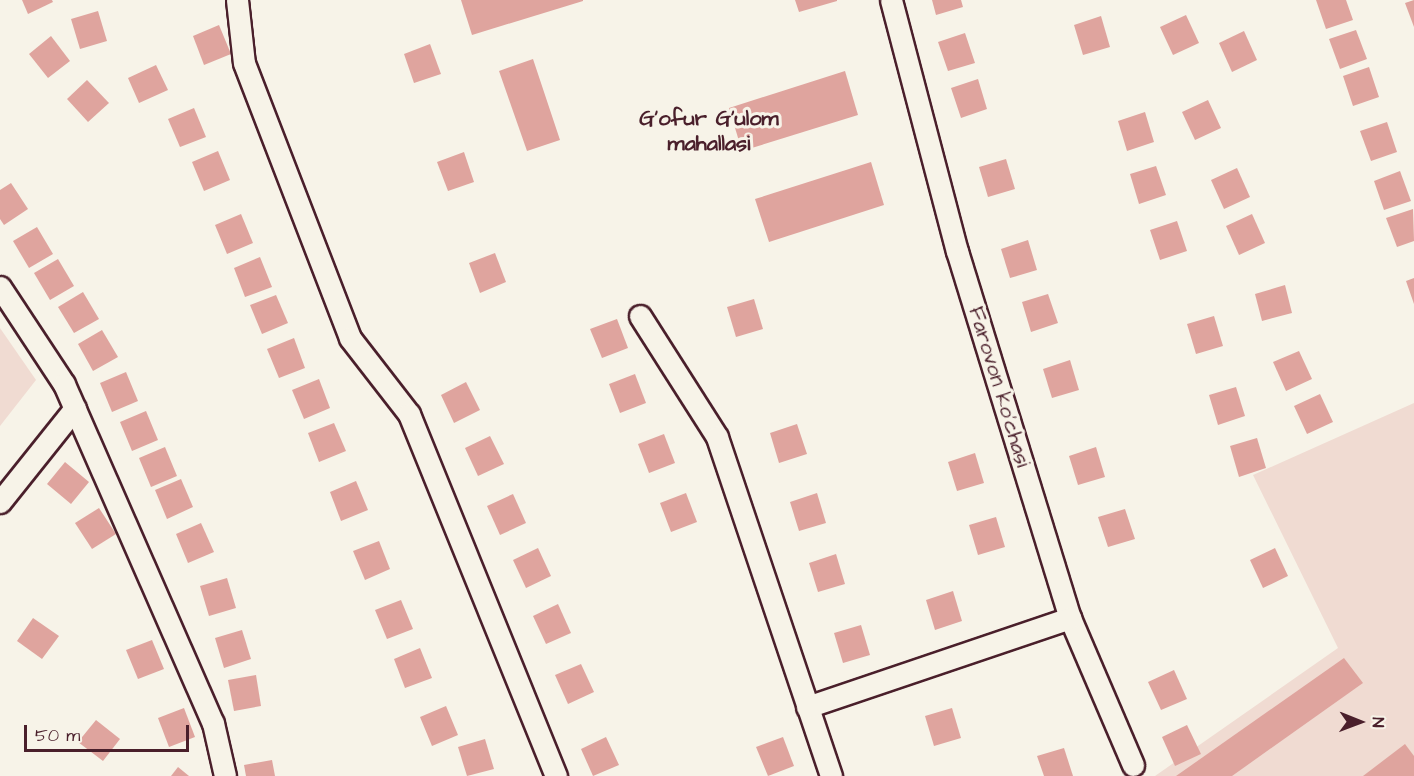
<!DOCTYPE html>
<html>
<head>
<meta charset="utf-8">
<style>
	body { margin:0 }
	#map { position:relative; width:1414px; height:776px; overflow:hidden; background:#f7f3e8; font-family:"Architects Daughter",sans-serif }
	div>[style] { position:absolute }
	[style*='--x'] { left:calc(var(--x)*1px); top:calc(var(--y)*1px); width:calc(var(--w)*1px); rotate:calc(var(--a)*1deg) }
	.built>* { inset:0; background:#f0dbd2 }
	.building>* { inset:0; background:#dfa49e }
	.roads { filter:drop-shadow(2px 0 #4a1f2b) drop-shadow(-2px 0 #4a1f2b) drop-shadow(0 2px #4a1f2b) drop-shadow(0 -2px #4a1f2b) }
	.street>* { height:21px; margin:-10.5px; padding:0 10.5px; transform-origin:10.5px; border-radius:10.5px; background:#f7f3e8 }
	span { translate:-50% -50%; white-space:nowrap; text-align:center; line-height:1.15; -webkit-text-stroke:6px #f7f3e8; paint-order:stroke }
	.street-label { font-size:21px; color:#4a1f2b }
	.neighbourhood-label { font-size:22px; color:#4a1f2b; font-weight:700 }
	.north { position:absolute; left:1330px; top:692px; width:60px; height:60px; -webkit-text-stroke:4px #f7f3e8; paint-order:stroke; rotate:91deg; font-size:16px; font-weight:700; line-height:24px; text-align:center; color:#4a1f2b }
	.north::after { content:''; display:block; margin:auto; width:21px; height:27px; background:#4a1f2b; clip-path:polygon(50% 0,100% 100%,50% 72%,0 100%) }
	.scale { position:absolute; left:24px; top:725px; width:165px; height:27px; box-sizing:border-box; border:3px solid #4a1f2b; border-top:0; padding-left:8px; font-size:18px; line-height:21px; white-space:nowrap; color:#4a1f2b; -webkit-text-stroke:4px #f7f3e8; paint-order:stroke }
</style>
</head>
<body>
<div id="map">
	<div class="built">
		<div style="clip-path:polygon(0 328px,36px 380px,0 426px)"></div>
		<div style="clip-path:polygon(1414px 403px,1414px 776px,1155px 776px,1338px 648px,1253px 475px)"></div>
	</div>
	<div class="building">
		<div style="clip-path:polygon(22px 0,52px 0,53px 2px,28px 14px)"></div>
		<div style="clip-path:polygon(461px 0,583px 0,583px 1px,472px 35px)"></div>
		<div style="clip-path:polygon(795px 0,837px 0,837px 1px,799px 12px)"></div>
		<div style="clip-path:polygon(932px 0,961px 0,963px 7px,936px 15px)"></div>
		<div style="clip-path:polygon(1316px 0,1346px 0,1353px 20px,1326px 29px)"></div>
		<div style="clip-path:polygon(1414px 0,1414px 27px,1405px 3px)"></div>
		<div style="clip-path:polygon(98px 11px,107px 41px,80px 49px,71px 19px)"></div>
		<div style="clip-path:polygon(1186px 15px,1199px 43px,1173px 55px,1160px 27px)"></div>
		<div style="clip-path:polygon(1101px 16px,1110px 47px,1083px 55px,1074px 25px)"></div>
		<div style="clip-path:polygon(219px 25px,231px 54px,204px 65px,193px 36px)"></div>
		<div style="clip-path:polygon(1356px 30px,1367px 59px,1340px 69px,1329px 39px)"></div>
		<div style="clip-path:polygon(1244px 31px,1257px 60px,1232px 72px,1219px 43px)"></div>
		<div style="clip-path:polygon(965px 33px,975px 63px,948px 71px,938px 42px)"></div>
		<div style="clip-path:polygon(51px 36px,70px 61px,48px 78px,29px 54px)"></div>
		<div style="clip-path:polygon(430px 44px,441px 74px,414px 83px,404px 54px)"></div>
		<div style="clip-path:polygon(533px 59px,560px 140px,527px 151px,499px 71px)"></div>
		<div style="clip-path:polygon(156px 65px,168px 90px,139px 103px,128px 78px)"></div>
		<div style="clip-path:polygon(1369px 67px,1379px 97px,1353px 106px,1343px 76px)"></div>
		<div style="clip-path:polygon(845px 71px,858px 115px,742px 151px,729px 108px)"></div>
		<div style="clip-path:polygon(978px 79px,987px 109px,961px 118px,951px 88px)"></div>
		<div style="clip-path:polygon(87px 80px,109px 103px,88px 122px,67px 99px)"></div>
		<div style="clip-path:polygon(1208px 100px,1221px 128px,1195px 140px,1182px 112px)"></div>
		<div style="clip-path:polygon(194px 108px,206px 137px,180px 147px,168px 119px)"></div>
		<div style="clip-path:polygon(1145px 112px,1154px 142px,1127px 151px,1118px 121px)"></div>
		<div style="clip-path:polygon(1387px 122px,1397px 152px,1371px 161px,1360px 131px)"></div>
		<div style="clip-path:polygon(218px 151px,230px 180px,204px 191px,192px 162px)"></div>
		<div style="clip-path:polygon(464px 152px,474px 182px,448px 191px,437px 162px)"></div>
		<div style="clip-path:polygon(1006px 159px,1015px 189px,988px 197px,979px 167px)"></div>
		<div style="clip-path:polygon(871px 162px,884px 205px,769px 242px,755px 199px)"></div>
		<div style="clip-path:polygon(1156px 166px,1166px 195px,1139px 204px,1130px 174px)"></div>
		<div style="clip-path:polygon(1237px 168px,1250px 197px,1224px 209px,1211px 180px)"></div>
		<div style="clip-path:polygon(1400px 171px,1411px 201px,1384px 210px,1374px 181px)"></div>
		<div style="clip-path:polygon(11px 183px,28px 209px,4px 225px,0 219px,0 190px)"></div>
		<div style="clip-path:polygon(1413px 209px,1414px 241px,1397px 247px,1386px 218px)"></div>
		<div style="clip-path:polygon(241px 214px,253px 243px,227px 254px,215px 225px)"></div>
		<div style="clip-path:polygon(1252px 214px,1265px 243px,1239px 255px,1226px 226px)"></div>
		<div style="clip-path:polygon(1177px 221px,1187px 251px,1160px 260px,1150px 230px)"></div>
		<div style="clip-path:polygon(37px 227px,53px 254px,29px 268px,13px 241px)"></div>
		<div style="clip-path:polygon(1028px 240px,1037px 270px,1010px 278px,1001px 249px)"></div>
		<div style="clip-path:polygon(495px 253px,506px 282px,480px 293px,469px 263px)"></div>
		<div style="clip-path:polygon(260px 257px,272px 287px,245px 297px,234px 268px)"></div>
		<div style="clip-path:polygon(58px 259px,74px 286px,50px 300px,34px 273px)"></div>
		<div style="clip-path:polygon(1414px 278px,1414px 304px,1406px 281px)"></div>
		<div style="clip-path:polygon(1285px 285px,1292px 313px,1262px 321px,1255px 294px)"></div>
		<div style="clip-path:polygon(83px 292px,99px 319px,74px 333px,58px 307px)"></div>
		<div style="clip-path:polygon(1048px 294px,1058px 323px,1031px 332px,1022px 302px)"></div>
		<div style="clip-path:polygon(276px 295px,288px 323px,262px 334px,250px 305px)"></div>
		<div style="clip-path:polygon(754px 299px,763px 329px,736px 337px,727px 307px)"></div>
		<div style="clip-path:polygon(1214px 316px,1223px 346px,1196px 354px,1187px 324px)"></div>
		<div style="clip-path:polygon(617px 319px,628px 348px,602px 358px,590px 329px)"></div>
		<div style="clip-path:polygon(102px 330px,118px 357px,93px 371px,78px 344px)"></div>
		<div style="clip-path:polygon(294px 338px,305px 368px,279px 378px,267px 349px)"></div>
		<div style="clip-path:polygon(1299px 351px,1312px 379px,1286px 391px,1273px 362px)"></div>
		<div style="clip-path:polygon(1070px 360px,1079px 390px,1052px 398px,1043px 369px)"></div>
		<div style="clip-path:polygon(126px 372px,138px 401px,112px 412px,100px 383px)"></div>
		<div style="clip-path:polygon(635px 374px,646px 403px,620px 413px,609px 384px)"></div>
		<div style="clip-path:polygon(319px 379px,330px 408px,304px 419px,292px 390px)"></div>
		<div style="clip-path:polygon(466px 382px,480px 410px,454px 423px,441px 395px)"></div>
		<div style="clip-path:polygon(1236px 387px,1245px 416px,1218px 425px,1209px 395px)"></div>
		<div style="clip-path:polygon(1320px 394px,1333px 422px,1307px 434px,1294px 406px)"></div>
		<div style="clip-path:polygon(146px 411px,158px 440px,132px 451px,120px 422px)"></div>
		<div style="clip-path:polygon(334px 423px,346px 451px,319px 462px,308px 433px)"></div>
		<div style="clip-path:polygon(797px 424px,807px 454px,779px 463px,770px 433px)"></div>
		<div style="clip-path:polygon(664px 434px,675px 463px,649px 473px,638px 444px)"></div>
		<div style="clip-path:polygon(490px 436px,504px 464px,478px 476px,465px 448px)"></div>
		<div style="clip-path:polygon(1257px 438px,1266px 468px,1239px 477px,1230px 446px)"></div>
		<div style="clip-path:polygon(165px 447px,177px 476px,151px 487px,139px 458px)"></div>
		<div style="clip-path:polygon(1096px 447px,1105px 477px,1078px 485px,1069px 456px)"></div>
		<div style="clip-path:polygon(975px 453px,984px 483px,957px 491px,948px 462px)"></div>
		<div style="clip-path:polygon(65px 462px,89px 482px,71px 504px,47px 484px)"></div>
		<div style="clip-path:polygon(181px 479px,193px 507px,167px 519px,155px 490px)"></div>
		<div style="clip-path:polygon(356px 481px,368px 510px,341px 521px,330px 492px)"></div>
		<div style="clip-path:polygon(686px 493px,697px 522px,671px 532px,660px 503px)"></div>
		<div style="clip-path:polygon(817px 493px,826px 523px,799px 531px,790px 502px)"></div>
		<div style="clip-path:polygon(513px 494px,526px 523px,500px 535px,487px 506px)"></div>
		<div style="clip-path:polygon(99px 508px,116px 534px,92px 549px,75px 523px)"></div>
		<div style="clip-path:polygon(1125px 509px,1135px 539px,1108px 547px,1098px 517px)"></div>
		<div style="clip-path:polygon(996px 517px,1005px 547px,978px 555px,969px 525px)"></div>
		<div style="clip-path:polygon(201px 523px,214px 552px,188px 563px,176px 534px)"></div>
		<div style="clip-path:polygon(379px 541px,390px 569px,365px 580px,353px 551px)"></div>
		<div style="clip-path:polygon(538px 548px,551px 576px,526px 588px,513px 560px)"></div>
		<div style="clip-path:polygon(1275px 548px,1288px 576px,1263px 588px,1250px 560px)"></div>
		<div style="clip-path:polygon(836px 554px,845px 584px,818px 592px,809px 563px)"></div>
		<div style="clip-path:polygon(227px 578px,236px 608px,209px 616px,200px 586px)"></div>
		<div style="clip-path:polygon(953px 591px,962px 621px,935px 630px,926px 600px)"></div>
		<div style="clip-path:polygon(401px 600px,413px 629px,387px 639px,375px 610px)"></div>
		<div style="clip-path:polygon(558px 604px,571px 633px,546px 644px,533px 616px)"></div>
		<div style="clip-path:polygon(33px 618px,59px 636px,42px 659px,17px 641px)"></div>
		<div style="clip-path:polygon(861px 625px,870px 655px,843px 663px,834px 633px)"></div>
		<div style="clip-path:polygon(242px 630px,251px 659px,224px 668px,215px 638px)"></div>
		<div style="clip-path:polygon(152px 640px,164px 669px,138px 679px,126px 650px)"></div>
		<div style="clip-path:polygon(420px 648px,432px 678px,405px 688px,394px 659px)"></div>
		<div style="clip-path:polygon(1344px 658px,1363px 683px,1232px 776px,1176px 776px)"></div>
		<div style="clip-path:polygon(581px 664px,594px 692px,568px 704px,555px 675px)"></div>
		<div style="clip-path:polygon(1174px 670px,1187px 699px,1161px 710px,1148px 682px)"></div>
		<div style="clip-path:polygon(256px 675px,261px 706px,234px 711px,228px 680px)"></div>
		<div style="clip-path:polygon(446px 706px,458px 735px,432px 746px,420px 717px)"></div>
		<div style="clip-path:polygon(184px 708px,195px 737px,169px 747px,158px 718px)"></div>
		<div style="clip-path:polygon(952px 708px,961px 738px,934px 746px,925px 716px)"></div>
		<div style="clip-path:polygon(96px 720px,120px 739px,103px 761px,78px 742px)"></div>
		<div style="clip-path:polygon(1187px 725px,1201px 754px,1175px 766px,1162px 737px)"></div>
		<div style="clip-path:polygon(606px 737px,619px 765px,593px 776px,581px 749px)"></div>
		<div style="clip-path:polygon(783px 737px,794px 766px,768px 776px,756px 747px)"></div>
		<div style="clip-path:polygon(485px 739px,494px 769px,467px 776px,458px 747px)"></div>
		<div style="clip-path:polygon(1405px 744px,1414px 756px,1414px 776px,1363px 776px)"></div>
		<div style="clip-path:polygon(1064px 748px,1073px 776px,1044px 776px,1037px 756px)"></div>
		<div style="clip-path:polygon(272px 760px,275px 776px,246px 776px,244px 765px)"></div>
		<div style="clip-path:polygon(178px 767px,189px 776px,171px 776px)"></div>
	</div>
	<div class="roads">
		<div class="street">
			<div style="--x:237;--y:0;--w:63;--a:83.7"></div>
			<div style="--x:244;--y:63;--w:295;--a:68.9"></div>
			<div style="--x:350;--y:338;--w:96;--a:52.2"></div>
			<div style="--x:409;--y:414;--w:391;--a:67.9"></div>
			<div style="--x:891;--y:0;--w:260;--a:75.3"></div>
			<div style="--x:957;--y:251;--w:384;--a:72.9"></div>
			<div style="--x:1070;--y:618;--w:160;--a:66.8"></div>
			<div style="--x:0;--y:287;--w:116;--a:56.6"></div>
			<div style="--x:64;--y:384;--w:370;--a:66.3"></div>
			<div style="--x:213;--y:723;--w:54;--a:77.2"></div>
			<div style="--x:640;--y:316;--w:143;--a:57.5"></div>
			<div style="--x:717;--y:437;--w:358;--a:71.4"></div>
			<div style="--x:0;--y:502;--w:120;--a:-51.4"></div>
			<div style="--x:807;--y:707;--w:278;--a:-18.7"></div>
		</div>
	</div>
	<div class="street-label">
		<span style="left:999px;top:387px;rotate:73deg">Farovon ko'chasi</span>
	</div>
	<div class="neighbourhood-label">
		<span style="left:709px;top:131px">G'ofur G'ulom<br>mahallasi</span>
	</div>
	<div class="north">N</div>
	<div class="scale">50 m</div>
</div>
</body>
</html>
